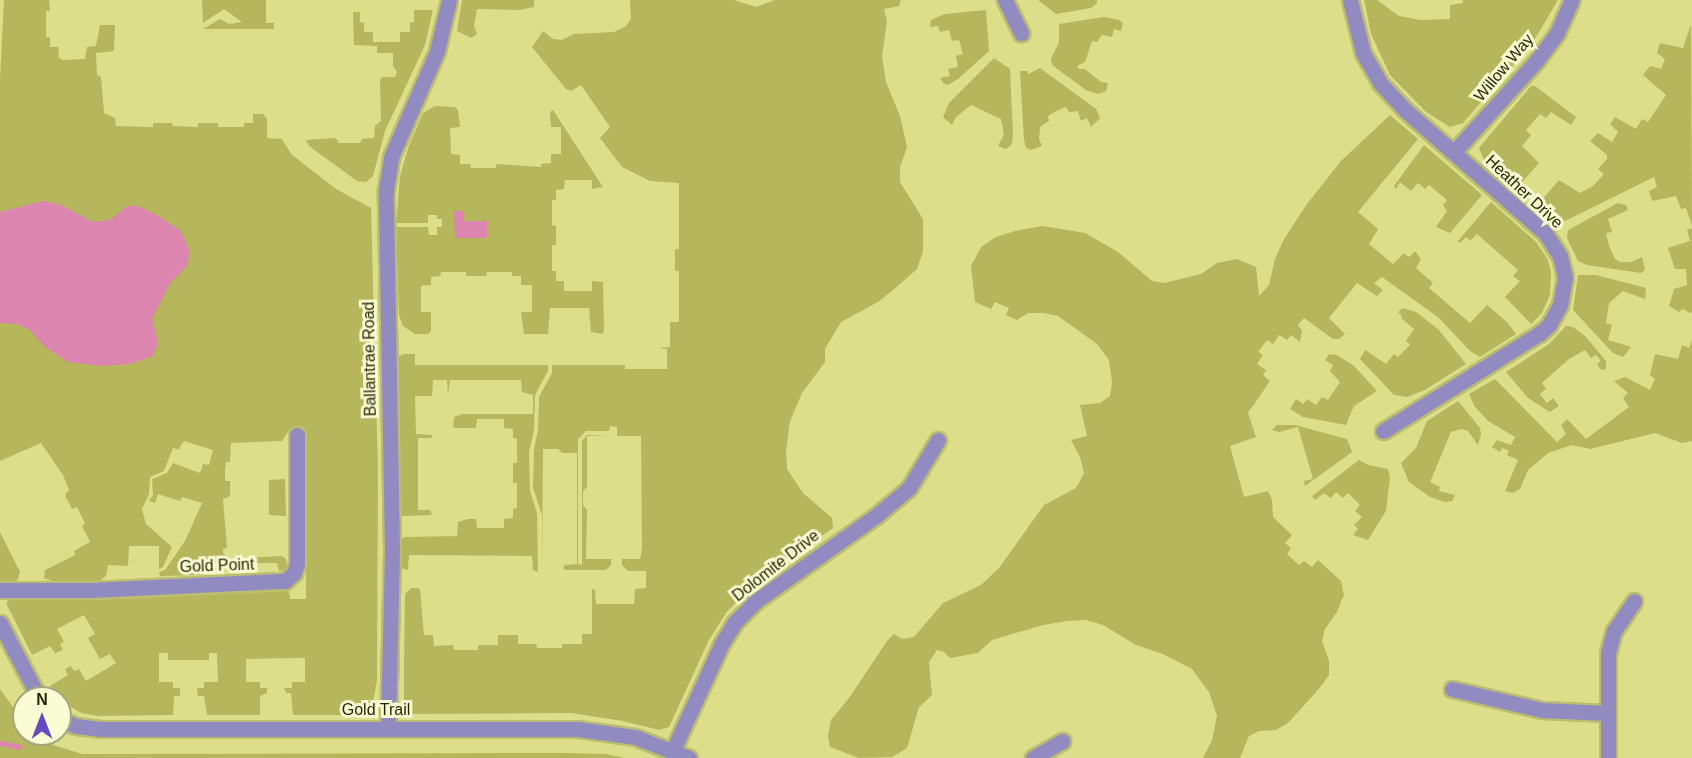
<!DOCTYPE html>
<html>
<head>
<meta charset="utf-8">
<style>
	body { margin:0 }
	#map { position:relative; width:1692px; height:758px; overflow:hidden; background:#dcde89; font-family:Helvetica,sans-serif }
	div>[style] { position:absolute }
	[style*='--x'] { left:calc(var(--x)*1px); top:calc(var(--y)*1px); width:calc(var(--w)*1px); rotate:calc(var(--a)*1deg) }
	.green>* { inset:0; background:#b6b75c }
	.water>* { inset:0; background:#db85af }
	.stream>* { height:5px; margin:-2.5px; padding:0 2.5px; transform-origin:2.5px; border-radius:2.5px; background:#db85af }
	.roads { filter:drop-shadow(2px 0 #bbbd71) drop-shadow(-2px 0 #bbbd71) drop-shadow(0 2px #bbbd71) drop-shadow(0 -2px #bbbd71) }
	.minor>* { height:15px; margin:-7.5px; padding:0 7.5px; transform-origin:7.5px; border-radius:7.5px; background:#918bc1 }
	span { translate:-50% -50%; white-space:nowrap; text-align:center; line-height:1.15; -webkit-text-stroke:6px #fafcd3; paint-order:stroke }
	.street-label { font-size:16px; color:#262602 }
	.north { position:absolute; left:12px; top:686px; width:60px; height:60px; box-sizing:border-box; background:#fafcd3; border:2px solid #a5a67f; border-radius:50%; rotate:0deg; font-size:16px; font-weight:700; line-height:24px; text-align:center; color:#262602 }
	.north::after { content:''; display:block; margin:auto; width:21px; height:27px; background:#6649c1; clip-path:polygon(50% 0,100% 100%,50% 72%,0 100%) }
</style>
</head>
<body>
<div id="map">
	<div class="green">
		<div style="clip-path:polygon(4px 0,49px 0,50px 11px,46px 11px,46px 37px,50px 37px,50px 47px,58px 47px,59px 58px,63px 60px,85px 59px,87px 47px,96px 46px,100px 25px,115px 25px,114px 51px,96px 53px,97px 75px,101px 77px,104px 113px,115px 118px,116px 126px,153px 127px,153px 123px,172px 123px,173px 126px,198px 127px,198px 123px,218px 123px,218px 127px,244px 127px,244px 123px,253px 123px,253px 114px,263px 114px,267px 119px,267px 138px,282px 139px,291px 154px,336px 189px,371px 208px,378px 471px,377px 680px,373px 703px,361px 715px,293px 715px,291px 693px,286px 693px,284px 688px,292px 688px,292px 682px,305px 682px,305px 658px,246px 659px,246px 682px,260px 682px,260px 688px,267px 688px,267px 693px,260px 696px,260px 715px,207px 715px,204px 696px,198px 696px,197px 688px,204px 688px,204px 682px,218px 682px,217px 653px,209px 653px,209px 660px,168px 660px,168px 653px,159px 653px,159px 682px,173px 682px,173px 688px,180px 688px,180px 696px,174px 696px,173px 715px,98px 716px,81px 713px,62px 702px,50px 686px,68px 675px,65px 669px,71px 666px,74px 671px,79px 669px,86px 681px,116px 663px,110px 654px,100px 659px,88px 638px,95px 634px,84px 615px,57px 629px,64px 642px,60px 644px,63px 650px,55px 653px,50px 646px,32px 655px,7px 605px,7px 601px,13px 599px,94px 600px,289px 591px,290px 599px,306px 599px,306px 533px,305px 433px,287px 433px,282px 441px,231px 443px,230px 462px,226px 462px,225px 471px,225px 481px,230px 481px,230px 496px,223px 499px,227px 548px,223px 549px,223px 553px,229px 559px,282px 556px,286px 559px,287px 570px,279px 571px,277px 563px,207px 563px,204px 575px,160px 576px,159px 572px,165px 570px,185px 541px,202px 503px,182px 497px,180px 501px,158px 494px,155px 503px,149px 501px,153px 495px,152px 479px,167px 473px,173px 463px,200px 473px,203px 464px,209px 465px,213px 450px,184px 441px,179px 448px,181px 450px,173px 448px,164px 471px,150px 477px,149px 494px,142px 509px,146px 524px,172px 547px,163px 567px,159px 569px,159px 546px,129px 546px,128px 566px,108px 565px,106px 576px,98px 582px,52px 581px,44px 578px,45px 570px,75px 555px,74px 551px,90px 542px,82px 526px,85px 523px,77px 507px,72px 509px,65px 495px,69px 490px,63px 475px,41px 443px,0 461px,0 79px)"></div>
		<div style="clip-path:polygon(202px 0,266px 0,266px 23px,274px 23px,274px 29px,203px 29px,220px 19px,229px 24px,242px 22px,224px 9px,203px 23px)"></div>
		<div style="clip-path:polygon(462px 0,534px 0,534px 7px,520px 10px,477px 9px,474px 26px,477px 34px,471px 38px,457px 31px)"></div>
		<div style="clip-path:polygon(630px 0,734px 0,756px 7px,775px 0,901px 0,899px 6px,884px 9px,887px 21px,882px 57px,886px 82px,900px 116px,907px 147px,900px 167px,900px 182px,923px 219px,923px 252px,917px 269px,893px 290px,878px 302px,841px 322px,825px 349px,825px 362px,802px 393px,790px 421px,786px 451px,787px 469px,803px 493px,832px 518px,833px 528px,755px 582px,726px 613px,709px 640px,669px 727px,659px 730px,623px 721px,571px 713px,411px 714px,404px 704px,404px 664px,405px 594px,411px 588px,418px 588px,420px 590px,424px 635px,433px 635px,434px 646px,453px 645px,454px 650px,478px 650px,478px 645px,498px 645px,498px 635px,518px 635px,518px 644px,536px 644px,537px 648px,562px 648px,562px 644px,582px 644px,582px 634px,592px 634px,592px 589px,595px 590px,596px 604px,634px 604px,635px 589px,646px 588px,646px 571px,628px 571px,622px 565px,622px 559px,640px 559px,642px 549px,641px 436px,617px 436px,617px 427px,610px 426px,609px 431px,586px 431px,578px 439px,578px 564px,582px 565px,582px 441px,587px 435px,609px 435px,587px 436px,587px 487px,583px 491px,583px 505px,587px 510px,586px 559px,611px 559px,611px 565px,606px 570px,566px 570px,563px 568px,565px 565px,577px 564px,577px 453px,562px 453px,558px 449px,543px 449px,542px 571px,542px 515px,533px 488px,534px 449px,538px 430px,539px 397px,552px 373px,552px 365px,625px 365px,625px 369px,667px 369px,667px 349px,659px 348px,670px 347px,670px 322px,679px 322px,679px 271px,675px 271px,675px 249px,679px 249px,679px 183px,650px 181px,622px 167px,600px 138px,610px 127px,581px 85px,571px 91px,566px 89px,532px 47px,543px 31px,553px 39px,562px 40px,574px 34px,614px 32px,626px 26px,631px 19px)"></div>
		<div style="clip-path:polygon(1038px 0,1097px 0,1097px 3px,1091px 8px,1056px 14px)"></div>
		<div style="clip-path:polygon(1364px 0,1377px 0,1399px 16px,1421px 20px,1450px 19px,1450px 5px,1463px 3px,1463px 0,1558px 0,1533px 42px,1463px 123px,1450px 127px,1426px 112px,1390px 75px,1371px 34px)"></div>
		<div style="clip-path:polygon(414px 10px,433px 10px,425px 45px,385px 131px,373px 176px,366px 182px,357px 181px,309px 146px,306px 140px,336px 138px,339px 143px,360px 143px,362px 139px,374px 138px,375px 126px,381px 121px,380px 80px,382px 77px,395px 77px,397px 72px,393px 66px,393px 53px,377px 53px,377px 46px,354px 45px,353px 12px,360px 12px,360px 22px,364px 23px,364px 32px,373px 32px,373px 42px,400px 42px,400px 32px,410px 32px,410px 23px,414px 22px)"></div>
		<div style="clip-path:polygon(986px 10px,989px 51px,958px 79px,948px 85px,944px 84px,940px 78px,950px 76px,948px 69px,958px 67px,956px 56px,963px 54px,959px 40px,952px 41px,949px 30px,940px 32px,938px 26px,930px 27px,931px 20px,945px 14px)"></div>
		<div style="clip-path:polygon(1104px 17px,1119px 20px,1123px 23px,1121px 31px,1114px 29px,1112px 37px,1102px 35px,1097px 42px,1092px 41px,1085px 62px,1077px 66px,1079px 69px,1085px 69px,1101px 82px,1108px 83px,1106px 91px,1098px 94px,1086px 90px,1052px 65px,1051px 59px,1059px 42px,1059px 24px)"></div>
		<div style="clip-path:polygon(1691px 24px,1692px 226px,1686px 208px,1681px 209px,1676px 196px,1652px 201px,1649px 191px,1657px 187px,1654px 177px,1557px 225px,1537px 207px,1541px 201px,1559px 180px,1580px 193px,1593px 186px,1604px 174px,1598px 169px,1607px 159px,1607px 155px,1590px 141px,1598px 133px,1612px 142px,1618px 132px,1610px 124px,1615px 117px,1636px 129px,1642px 119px,1648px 122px,1666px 95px,1643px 75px,1650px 66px,1661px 69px,1665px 59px,1657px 53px,1660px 43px,1683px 48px)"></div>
		<div style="clip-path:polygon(994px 58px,1010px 69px,1013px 134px,1012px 144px,1006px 149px,998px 146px,1004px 134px,1001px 119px,971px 105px,956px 117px,952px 125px,943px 117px,949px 103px)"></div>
		<div style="clip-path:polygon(1040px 68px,1096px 109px,1100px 118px,1091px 127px,1087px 118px,1081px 121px,1078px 111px,1069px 112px,1066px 107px,1058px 110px,1048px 116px,1049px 121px,1040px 127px,1039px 139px,1042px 146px,1031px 150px,1026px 148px,1024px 140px,1020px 71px,1027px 71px,1028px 74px)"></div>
		<div style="clip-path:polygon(1531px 86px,1535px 86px,1576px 117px,1571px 125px,1551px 112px,1546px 118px,1540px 114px,1526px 130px,1531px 135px,1522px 146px,1539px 163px,1516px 189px,1485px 162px,1479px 148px)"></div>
		<div style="clip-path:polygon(435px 106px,455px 107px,458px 110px,460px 127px,450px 128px,451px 154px,460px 155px,460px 164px,470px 164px,471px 168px,496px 168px,496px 164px,541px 167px,541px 164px,551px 163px,551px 154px,561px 154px,561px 127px,551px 127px,550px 112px,553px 110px,603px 187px,592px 189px,592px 180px,565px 180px,564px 189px,556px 190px,556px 200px,552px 200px,552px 225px,556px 226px,556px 245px,552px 245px,552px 271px,556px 271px,556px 281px,564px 281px,564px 291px,592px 291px,592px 281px,603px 282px,604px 331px,602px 334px,591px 332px,589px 308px,550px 308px,548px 334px,524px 334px,521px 312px,532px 312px,532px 285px,521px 285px,521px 276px,512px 276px,512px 272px,487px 272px,486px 276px,466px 276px,466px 272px,441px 272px,440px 276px,431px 277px,431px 285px,421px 286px,421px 312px,431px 312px,431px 331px,428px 334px,415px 334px,403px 326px,399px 315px,396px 227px,428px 227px,429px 235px,437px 235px,437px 227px,442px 227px,442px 219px,437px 219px,437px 215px,428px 215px,428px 223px,396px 223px,400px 176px,409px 145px,423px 113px)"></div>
		<div style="clip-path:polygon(1390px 115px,1418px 139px,1358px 212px,1378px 229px,1369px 244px,1393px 264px,1404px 253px,1409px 257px,1415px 251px,1421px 259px,1416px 268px,1433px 283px,1429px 288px,1470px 323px,1487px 305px,1508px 323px,1516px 334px,1480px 357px,1470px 351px,1438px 317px,1382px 277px,1374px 283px,1383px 290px,1377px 296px,1357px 283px,1329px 318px,1345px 334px,1339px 339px,1333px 339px,1304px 318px,1298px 325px,1302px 331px,1300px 342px,1291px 335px,1287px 340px,1279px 335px,1273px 344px,1267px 340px,1258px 352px,1263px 355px,1257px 364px,1266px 370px,1263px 375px,1270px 381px,1248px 413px,1256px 437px,1230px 446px,1244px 497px,1268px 491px,1272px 500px,1273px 517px,1292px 535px,1285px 543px,1291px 548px,1287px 554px,1299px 565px,1304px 561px,1312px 567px,1318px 560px,1341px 581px,1344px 595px,1337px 612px,1325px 629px,1322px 641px,1329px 661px,1329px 675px,1318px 690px,1288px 723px,1276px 730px,1259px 731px,1249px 736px,1240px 758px,1203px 758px,1212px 740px,1217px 716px,1209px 692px,1192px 669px,1163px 654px,1136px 645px,1103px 625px,1086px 620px,1067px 621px,1043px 625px,992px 640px,978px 653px,950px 658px,944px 652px,937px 650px,929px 662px,932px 695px,919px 707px,907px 748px,892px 757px,859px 758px,830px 747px,828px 736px,831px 720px,849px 698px,887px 641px,894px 634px,902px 639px,914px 637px,943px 603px,981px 585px,999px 568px,1044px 505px,1076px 488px,1084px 473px,1080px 457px,1071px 440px,1087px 436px,1080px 405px,1100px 403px,1110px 396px,1112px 382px,1109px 360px,1097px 344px,1058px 316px,1043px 313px,1028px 313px,1017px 320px,1006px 315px,1009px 308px,995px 302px,991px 309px,975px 302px,971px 266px,981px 247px,996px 237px,1015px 231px,1042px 226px,1061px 229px,1085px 233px,1118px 252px,1152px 281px,1164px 283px,1201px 274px,1217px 263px,1237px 259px,1256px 267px,1259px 296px,1269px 285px,1275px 259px,1284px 239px,1307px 204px,1341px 161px)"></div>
		<div style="clip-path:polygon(1424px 145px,1482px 195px,1450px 233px,1436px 227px,1447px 211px,1443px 205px,1447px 200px,1429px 185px,1425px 189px,1418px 183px,1411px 191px,1400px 182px,1396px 189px,1394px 186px)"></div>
		<div style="clip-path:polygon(1491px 202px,1536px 242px,1547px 258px,1551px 271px,1550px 295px,1542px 313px,1531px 324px,1505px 297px,1520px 281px,1513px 276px,1518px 270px,1477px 234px,1470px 241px,1466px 237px,1460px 243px,1458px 241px)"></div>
		<div style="clip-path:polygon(1618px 203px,1626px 205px,1628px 210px,1608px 219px,1612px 232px,1606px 233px,1609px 246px,1615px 259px,1620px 262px,1631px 262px,1642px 257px,1645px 270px,1641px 273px,1587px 265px,1578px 261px,1567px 238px,1568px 230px)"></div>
		<div style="clip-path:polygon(1692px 228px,1692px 312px,1690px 313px,1683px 309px,1679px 312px,1669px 306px,1674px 289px,1687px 285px,1686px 269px,1675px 269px,1668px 248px,1690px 241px,1687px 230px)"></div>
		<div style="clip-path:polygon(1578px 275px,1596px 275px,1646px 288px,1645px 299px,1623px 291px,1609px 303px,1606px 323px,1612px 325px,1608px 340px,1631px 347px,1623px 357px,1613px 353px,1573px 310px)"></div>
		<div style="clip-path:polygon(1403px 308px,1416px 312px,1438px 329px,1466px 364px,1425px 390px,1407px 397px,1394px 395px,1360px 359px,1365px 350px,1386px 364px,1394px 354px,1398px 357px,1410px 345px,1406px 341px,1414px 329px,1401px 318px,1402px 316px,1398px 312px)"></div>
		<div style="clip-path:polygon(1566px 326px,1573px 327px,1586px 337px,1606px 361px,1606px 367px,1605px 370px,1600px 369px,1597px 364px,1601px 361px,1596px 355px,1591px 358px,1585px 350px,1569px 359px,1542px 383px,1546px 389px,1540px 394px,1547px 403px,1553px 398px,1559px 406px,1550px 412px,1528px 398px,1506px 372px,1549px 344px)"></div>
		<div style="clip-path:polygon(1692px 340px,1692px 441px,1682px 443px,1655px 433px,1590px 449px,1572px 445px,1548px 453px,1528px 470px,1520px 489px,1513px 493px,1505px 491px,1518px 460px,1507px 455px,1509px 451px,1502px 448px,1500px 452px,1492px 447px,1497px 440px,1511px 445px,1515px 437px,1488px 421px,1475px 407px,1469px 394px,1495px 379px,1557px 442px,1566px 434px,1561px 425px,1567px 419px,1586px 439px,1629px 407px,1623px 398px,1628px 393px,1614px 381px,1625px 377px,1650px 390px,1655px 379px,1650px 375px,1655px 354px,1678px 359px,1682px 345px,1689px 348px)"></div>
		<div style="clip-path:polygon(404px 354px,415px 354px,415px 365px,548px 365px,548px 371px,535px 395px,534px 430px,529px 452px,530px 491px,537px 513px,538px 572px,533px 570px,532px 556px,409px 555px,408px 570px,401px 568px,399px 541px,404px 537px,457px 536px,458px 522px,468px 519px,476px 519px,477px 528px,504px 528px,504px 519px,513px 518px,513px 509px,517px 508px,517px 483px,513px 483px,513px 463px,517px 463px,517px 439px,513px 438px,513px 429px,504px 428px,504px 419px,477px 419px,476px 428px,455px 428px,453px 426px,454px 417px,462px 414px,533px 414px,533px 395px,522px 392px,521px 380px,450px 380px,448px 395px,447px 380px,433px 380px,432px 396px,415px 396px,416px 434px,433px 435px,431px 438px,418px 438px,418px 510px,430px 510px,432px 515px,402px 516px,399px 508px,396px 364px,399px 356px)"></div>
		<div style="clip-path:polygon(1329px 354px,1337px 355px,1354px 366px,1377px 391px,1354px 406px,1346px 425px,1303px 417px,1290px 409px,1296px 399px,1303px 404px,1307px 399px,1316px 405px,1322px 397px,1328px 400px,1340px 382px,1330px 371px,1333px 365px,1325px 360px)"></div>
		<div style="clip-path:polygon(1458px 401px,1480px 428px,1481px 435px,1478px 445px,1468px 431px,1461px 429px,1451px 432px,1430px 482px,1440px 487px,1439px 491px,1455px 495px,1452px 501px,1445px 502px,1430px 497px,1409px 482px,1401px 463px,1416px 448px,1427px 421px)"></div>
		<div style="clip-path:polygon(1277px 425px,1295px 425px,1347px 439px,1352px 452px,1305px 486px,1304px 481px,1313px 479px,1298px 427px,1279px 432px,1272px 430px)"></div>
		<div style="clip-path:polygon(1359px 460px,1368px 465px,1388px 469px,1390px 477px,1386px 511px,1368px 540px,1353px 535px,1358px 529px,1354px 525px,1362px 517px,1355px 511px,1360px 505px,1348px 493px,1343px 498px,1336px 492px,1331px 498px,1324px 493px,1315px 500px,1312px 496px)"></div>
		<div style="clip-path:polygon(285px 479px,286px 516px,269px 515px,269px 480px)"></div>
		<div style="clip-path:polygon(0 532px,20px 572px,17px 581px,0 581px)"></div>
		<div style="clip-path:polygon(0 689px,24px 722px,24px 734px,38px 734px,53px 745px,82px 754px,564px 753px,606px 754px,625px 758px,0 758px)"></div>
	</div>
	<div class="water">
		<div style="clip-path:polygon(43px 201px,61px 205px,93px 222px,110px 220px,127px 206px,137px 206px,155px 214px,181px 231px,190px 252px,187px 266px,170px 283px,152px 319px,158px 343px,153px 356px,130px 364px,102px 366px,68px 362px,45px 347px,30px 330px,17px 324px,0 323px,0 212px)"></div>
		<div style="clip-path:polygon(454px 211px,464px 211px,464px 221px,487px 221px,487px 238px,455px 238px)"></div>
	</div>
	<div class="stream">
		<div style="--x:0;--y:743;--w:20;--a:11"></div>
	</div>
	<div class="roads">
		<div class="minor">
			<div style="--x:1005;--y:0;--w:37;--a:64"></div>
			<div style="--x:1350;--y:0;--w:55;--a:76.2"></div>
			<div style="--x:1363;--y:53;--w:34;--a:60"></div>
			<div style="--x:1380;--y:83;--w:37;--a:47"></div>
			<div style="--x:1405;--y:110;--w:186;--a:41.3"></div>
			<div style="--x:1545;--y:233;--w:27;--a:57"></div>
			<div style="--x:1560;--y:256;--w:22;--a:77"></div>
			<div style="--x:1565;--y:277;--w:28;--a:100"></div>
			<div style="--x:1560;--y:305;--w:23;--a:119"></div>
			<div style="--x:1549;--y:325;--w:12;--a:138"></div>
			<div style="--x:1540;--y:333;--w:185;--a:148"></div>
			<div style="--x:1454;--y:152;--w:124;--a:-47.9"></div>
			<div style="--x:1537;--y:60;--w:34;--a:-53"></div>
			<div style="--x:1557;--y:33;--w:36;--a:-66"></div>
			<div style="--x:0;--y:590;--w:91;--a:0"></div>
			<div style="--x:91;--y:590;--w:194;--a:-2.7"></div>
			<div style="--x:285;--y:581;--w:12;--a:-42"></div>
			<div style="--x:294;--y:573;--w:10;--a:-73"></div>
			<div style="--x:297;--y:563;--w:128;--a:-90"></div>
			<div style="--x:0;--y:623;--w:85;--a:62.5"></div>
			<div style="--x:1452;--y:689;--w:92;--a:13.1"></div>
			<div style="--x:1542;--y:710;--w:65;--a:2.6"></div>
			<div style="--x:60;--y:719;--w:17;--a:24"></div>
			<div style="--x:76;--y:726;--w:24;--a:7"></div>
			<div style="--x:100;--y:729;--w:478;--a:0"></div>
			<div style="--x:578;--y:729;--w:58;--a:8"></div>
			<div style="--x:635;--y:737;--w:58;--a:21.3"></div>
			<div style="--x:388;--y:728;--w:178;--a:-88.7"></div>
			<div style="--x:392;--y:550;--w:360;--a:-91"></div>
			<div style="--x:386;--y:190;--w:33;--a:-81"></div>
			<div style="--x:391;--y:157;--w:116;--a:-66.5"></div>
			<div style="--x:437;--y:51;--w:52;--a:-76.8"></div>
			<div style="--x:673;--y:750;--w:118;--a:-65.4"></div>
			<div style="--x:722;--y:643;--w:25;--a:-58"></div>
			<div style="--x:735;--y:622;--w:30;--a:-45"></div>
			<div style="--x:756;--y:601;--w:148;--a:-35.4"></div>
			<div style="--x:877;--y:515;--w:42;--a:-40.2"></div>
			<div style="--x:909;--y:488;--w:56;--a:-58.9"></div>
			<div style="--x:1033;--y:758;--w:34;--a:-30"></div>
			<div style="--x:1608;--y:758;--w:105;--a:-90"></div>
			<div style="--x:1608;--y:653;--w:23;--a:-75"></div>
			<div style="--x:1614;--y:631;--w:36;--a:-56"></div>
		</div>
	</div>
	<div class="street-label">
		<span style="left:1504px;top:68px;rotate:-50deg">Willow Way</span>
		<span style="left:1524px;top:192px;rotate:43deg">Heather Drive</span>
		<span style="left:370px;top:359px;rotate:-91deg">Ballantrae Road</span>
		<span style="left:217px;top:566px;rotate:-2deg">Gold Point</span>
		<span style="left:776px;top:566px;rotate:-38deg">Dolomite Drive</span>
		<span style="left:376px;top:710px">Gold Trail</span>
	</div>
	<div class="north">N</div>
</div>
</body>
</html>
